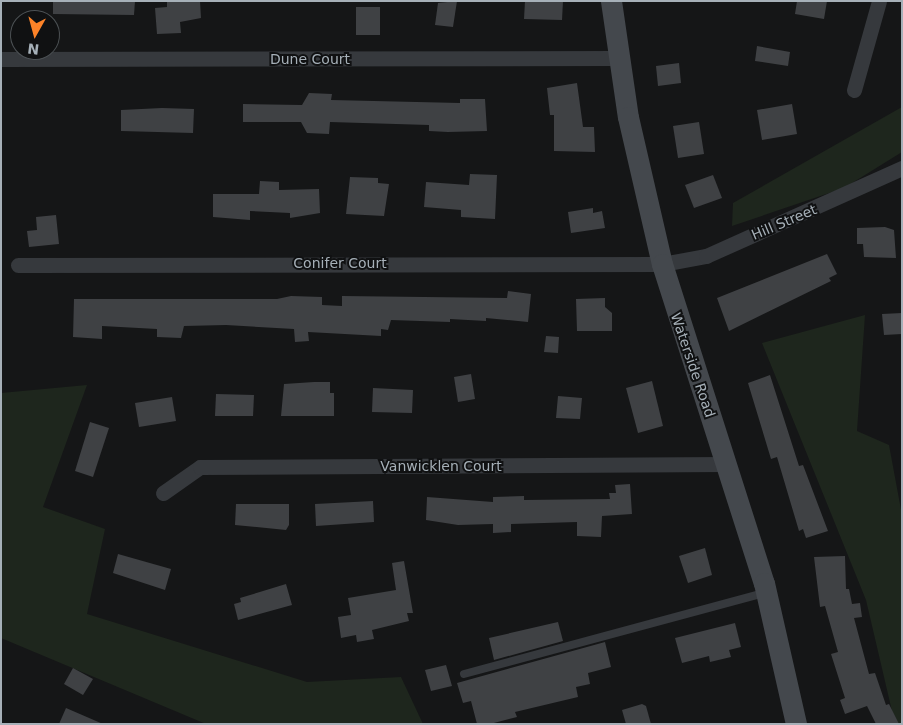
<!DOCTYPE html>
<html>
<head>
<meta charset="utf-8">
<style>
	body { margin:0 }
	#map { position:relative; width:903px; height:725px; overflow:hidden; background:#151617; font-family:"DejaVu Sans",sans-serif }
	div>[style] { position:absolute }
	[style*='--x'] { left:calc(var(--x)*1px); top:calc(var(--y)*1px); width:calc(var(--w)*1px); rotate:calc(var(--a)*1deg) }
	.green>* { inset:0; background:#1e261d }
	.building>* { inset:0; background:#3f4144 }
	.lane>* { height:8px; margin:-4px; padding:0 4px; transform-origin:4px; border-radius:4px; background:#36393d }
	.street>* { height:15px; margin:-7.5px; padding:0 7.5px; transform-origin:7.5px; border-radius:7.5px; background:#36393d }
	.secondary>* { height:21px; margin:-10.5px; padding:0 10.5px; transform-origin:10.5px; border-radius:10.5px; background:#44484d }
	span { translate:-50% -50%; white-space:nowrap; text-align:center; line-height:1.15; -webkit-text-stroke:4px #101112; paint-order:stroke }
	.street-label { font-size:14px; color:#a6b0b8 }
	.frame { position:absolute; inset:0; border:2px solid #a6b0b8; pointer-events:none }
	.north { position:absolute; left:10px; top:10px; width:50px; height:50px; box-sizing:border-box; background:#101112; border:1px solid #4c5154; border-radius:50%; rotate:187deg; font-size:14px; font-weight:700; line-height:20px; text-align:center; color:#a6b0b8 }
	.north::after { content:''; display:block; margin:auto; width:18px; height:22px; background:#fd8328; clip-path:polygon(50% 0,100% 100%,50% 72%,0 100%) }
</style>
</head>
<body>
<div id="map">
	<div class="green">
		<div style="clip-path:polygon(902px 107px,902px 152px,844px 188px,732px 226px,733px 203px)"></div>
		<div style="clip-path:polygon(865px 315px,857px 431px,889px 445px,902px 515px,902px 724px,895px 724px,866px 600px,762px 343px)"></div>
		<div style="clip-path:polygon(87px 385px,43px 507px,105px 529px,87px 614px,307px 682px,401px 677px,423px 724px,206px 724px,1px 638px,1px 393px)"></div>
	</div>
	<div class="building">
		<div style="clip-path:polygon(53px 1px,135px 1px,134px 15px,53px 14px)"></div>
		<div style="clip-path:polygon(167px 1px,200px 1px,201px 18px,180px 22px,181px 33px,157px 34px,155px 8px,167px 7px)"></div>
		<div style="clip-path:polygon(457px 1px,453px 27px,435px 25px,438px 3px)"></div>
		<div style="clip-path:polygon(525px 1px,563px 1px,562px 20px,524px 19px)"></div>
		<div style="clip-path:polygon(797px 1px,827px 1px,824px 19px,795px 14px)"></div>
		<div style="clip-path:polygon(356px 7px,380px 7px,380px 35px,356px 35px)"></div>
		<div style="clip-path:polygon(757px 46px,790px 52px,788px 66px,755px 61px)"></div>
		<div style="clip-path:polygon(679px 63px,681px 83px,658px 86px,656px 66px)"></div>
		<div style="clip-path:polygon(577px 83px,583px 127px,594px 127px,595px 152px,554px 151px,554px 115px,550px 115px,547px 88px)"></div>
		<div style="clip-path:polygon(309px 93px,332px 94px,331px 100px,460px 103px,460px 99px,485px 99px,487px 131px,448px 132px,429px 131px,429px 125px,330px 122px,329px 134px,307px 133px,301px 122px,243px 122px,243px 104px,302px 105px)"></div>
		<div style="clip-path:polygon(792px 104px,797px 134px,762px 140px,757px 110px)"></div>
		<div style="clip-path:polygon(162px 108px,194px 109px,193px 133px,121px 131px,121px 110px)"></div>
		<div style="clip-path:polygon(699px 122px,704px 154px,678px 158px,673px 126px)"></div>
		<div style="clip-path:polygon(470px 174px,497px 175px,495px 219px,461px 217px,461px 210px,424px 207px,426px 182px,469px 185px)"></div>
		<div style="clip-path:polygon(713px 175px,722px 198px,694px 208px,685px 185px)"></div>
		<div style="clip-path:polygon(350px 177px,378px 178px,378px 183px,389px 184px,384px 216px,346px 214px)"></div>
		<div style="clip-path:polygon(260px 181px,279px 182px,279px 190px,319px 189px,320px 213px,290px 218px,290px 213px,250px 211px,250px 220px,213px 217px,213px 194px,259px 194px)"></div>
		<div style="clip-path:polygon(593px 208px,593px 213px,602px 211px,605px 228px,571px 233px,568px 212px)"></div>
		<div style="clip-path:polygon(56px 215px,59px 244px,29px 247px,27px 231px,37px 230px,36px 217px)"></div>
		<div style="clip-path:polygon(885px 227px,894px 230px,896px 258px,864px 257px,863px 244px,857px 244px,857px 228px)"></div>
		<div style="clip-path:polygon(827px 254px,837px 274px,829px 278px,831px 281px,729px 331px,717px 298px)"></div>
		<div style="clip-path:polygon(508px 291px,531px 294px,528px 322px,486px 318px,486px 321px,450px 319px,450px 322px,391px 320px,388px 330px,381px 329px,381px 336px,308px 332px,309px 341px,295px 342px,294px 329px,226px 325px,184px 326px,181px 338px,157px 337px,157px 329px,102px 326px,102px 339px,73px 337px,74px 299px,277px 299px,291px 296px,322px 297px,322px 305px,342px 306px,342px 296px,507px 298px)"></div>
		<div style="clip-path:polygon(605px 298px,605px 307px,612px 313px,612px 331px,577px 331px,576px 299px)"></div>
		<div style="clip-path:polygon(902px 313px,902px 334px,884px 335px,882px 314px)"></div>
		<div style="clip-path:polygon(546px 336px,559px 337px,558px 353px,544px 352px)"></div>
		<div style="clip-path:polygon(471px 374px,475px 399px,458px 402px,454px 377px)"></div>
		<div style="clip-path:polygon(770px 375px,799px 466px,803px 465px,828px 531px,806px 538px,803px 529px,799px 531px,777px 457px,771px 459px,748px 383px)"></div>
		<div style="clip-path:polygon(652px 381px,663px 426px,638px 433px,626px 388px)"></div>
		<div style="clip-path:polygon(314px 382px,330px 382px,330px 393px,334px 393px,334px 416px,281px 416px,284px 384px)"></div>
		<div style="clip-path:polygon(373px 388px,413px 390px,412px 413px,372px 412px)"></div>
		<div style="clip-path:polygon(216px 394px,254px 395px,253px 416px,215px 416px)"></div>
		<div style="clip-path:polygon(558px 396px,582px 398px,580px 419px,556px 418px)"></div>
		<div style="clip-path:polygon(172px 397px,176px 421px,139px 427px,135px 403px)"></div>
		<div style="clip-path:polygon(90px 422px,109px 428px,93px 477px,75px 471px)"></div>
		<div style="clip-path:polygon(630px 484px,632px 514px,602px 516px,601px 537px,577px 536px,577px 522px,511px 524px,511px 532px,493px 533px,493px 524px,458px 525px,426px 520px,427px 497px,493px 502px,493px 497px,524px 496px,524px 500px,610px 499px,609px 493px,616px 493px,615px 485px)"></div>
		<div style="clip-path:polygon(373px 501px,374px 522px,316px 526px,315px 504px)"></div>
		<div style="clip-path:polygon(236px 504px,289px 504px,289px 525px,286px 530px,235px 525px)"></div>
		<div style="clip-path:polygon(705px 548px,712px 575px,688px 583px,679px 556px)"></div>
		<div style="clip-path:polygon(118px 554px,171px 569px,165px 590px,113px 573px)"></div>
		<div style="clip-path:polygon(845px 556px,846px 589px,849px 589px,852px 604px,860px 603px,862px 617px,854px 618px,869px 674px,875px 673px,886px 705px,889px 704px,899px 724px,876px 724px,867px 706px,845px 714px,840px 700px,845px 698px,831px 654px,838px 652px,825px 606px,820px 607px,814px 557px)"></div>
		<div style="clip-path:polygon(404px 561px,413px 613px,407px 613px,409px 621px,372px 630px,374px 639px,357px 642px,356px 635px,341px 638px,338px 617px,351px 615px,348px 598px,396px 590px,392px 563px)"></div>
		<div style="clip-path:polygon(286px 584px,292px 605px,238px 620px,234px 604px,241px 602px,240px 598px)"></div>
		<div style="clip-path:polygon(558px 622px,563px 641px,494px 660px,489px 638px)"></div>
		<div style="clip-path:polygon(735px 623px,741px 647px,729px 650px,731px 657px,710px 662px,709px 656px,682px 663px,675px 638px)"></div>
		<div style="clip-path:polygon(605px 642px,611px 667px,588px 673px,590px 684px,576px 687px,578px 697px,515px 712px,517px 717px,490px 724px,477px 724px,471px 701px,463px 703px,457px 683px)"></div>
		<div style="clip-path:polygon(446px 665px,452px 686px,431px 691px,425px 670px)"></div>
		<div style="clip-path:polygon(73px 668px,93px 679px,83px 695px,64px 684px)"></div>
		<div style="clip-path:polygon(642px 704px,646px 706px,651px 724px,626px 724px,622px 710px)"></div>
		<div style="clip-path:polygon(66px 708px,103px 724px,59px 724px)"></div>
	</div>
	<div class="lane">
		<div style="--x:464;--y:674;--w:311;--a:-15.1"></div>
	</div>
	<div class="street">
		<div style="--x:1;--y:59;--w:617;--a:-0.09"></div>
		<div style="--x:854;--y:90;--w:92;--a:-74.3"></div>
		<div style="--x:18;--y:265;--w:644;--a:-0.09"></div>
		<div style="--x:662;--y:264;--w:45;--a:-10.3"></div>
		<div style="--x:706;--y:256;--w:215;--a:-24.2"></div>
		<div style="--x:163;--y:493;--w:45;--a:-35.1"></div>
		<div style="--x:200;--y:467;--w:527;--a:-0.33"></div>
	</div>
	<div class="secondary">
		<div style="--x:611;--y:1;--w:117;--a:81.7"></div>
		<div style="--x:628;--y:117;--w:151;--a:77"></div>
		<div style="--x:662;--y:264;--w:335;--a:72.3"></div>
		<div style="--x:764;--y:583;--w:145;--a:77.2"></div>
	</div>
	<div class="street-label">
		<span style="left:310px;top:59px">Dune Court</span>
		<span style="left:784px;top:222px;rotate:-23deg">Hill Street</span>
		<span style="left:340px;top:263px">Conifer Court</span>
		<span style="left:693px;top:365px;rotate:71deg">Waterside Road</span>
		<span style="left:441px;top:466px">Vanwicklen Court</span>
	</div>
	<div class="frame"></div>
	<div class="north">N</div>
</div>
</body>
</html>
